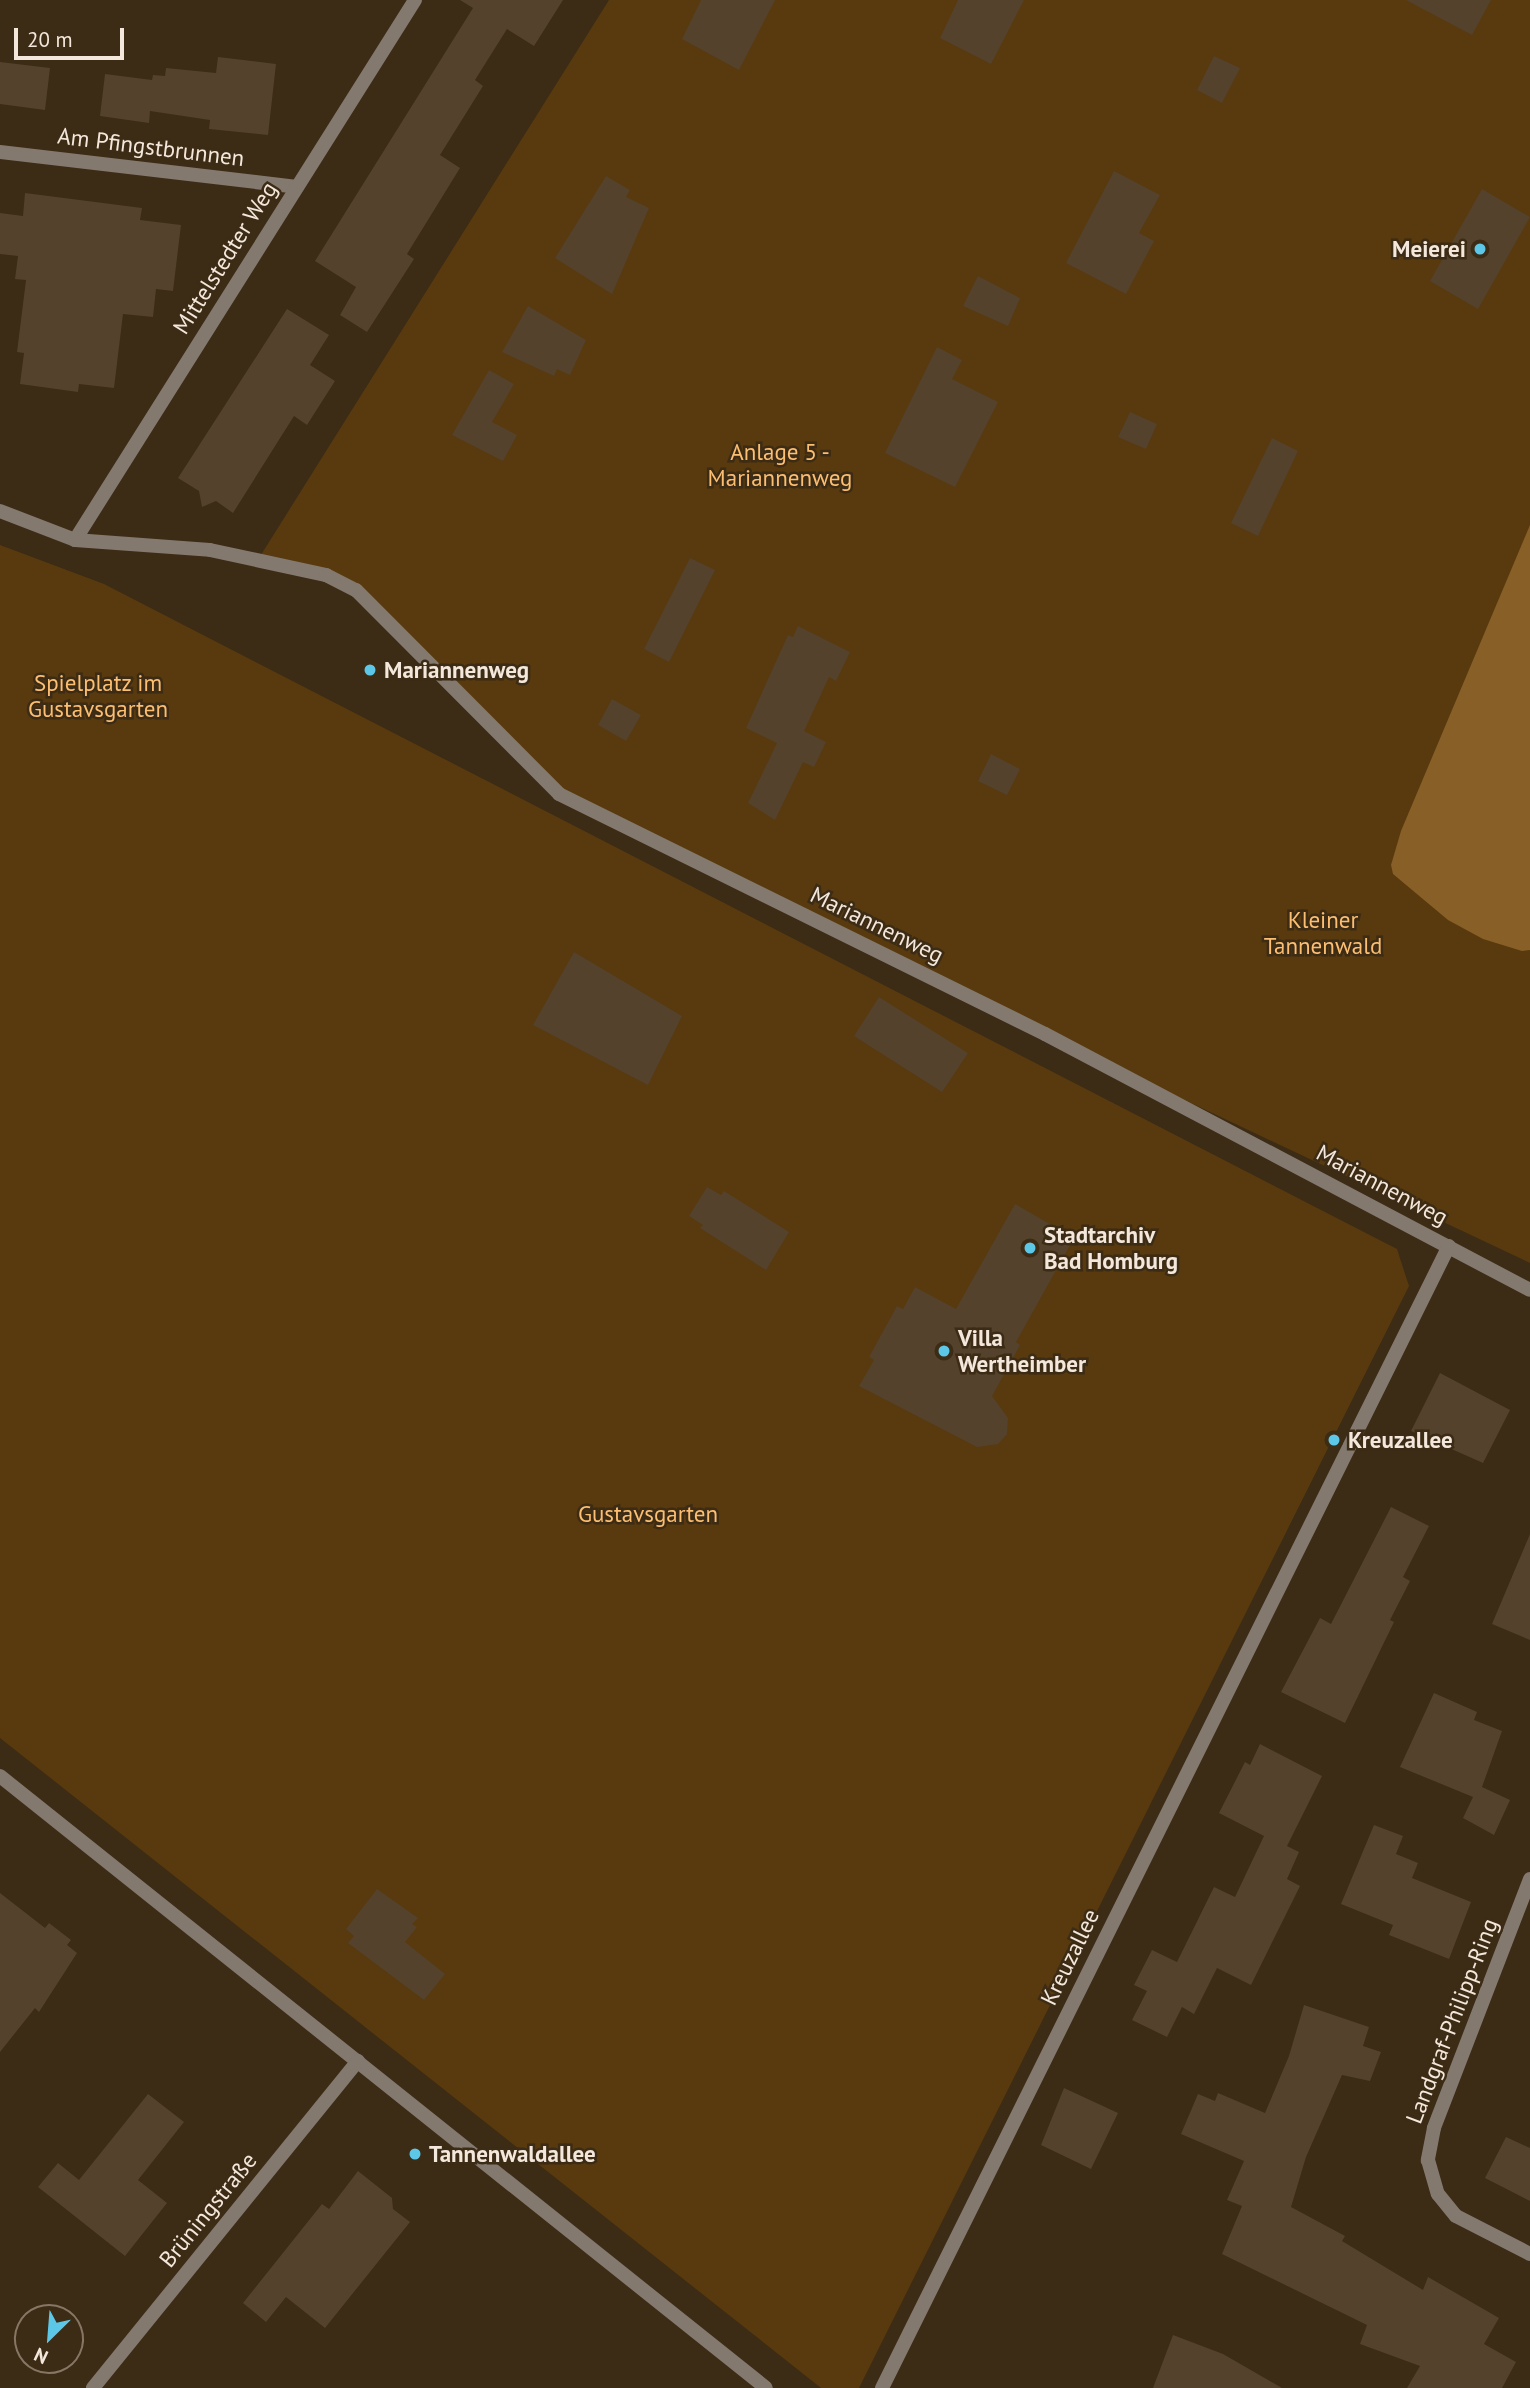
<!DOCTYPE html>
<html>
<head>
<meta charset="utf-8">
<style>
	body { margin:0 }
	#map { position:relative; width:1530px; height:2388px; overflow:hidden; background:#3c2b15; font-family:"PT Sans",sans-serif }
	div>[style] { position:absolute }
	[style*='--x'] { left:calc(var(--x)*1px); top:calc(var(--y)*1px); width:calc(var(--w)*1px); rotate:calc(var(--a)*1deg) }
	.green>* { inset:0; background:#583a0e }
	.water>* { inset:0; background:#885f27 }
	.building>* { inset:0; background:#54422c }
	.street>* { height:14px; margin:-7px; padding:0 7px; transform-origin:7px; border-radius:7px; background:#83796f }
	.dots>* { width:19px; height:19px; translate:-50% -50%; box-sizing:border-box; border:4px solid #3c2b15; border-radius:50% }
	span { translate:-50% -50%; white-space:nowrap; text-align:center; line-height:1.15; -webkit-text-stroke:5px #3c2b15; paint-order:stroke }
	.street-label { font-size:23px; color:#f3e8db }
	.poi-label { font-size:23px; color:#f3e8db; font-weight:700 }
	.right { translate:-100% -50%; text-align:right }
	.left { translate:0 -50%; text-align:left }
	.park-label { font-size:23px; color:#fcbe70 }
	.north { position:absolute; left:14px; top:2304px; width:70px; height:70px; box-sizing:border-box; background:#3c2b15; border:2px solid #857764; border-radius:50%; rotate:205deg; font-size:19px; font-weight:700; line-height:28px; text-align:center; color:#f3e8db }
	.north::after { content:''; display:block; margin:auto; width:24px; height:32px; background:#5dc7e8; clip-path:polygon(50% 0,100% 100%,50% 72%,0 100%) }
	.scale { position:absolute; left:14px; top:28px; width:110px; height:32px; box-sizing:border-box; border:4px solid #f3e8db; border-top:0; padding-left:9px; font-size:21px; line-height:24px; white-space:nowrap; color:#f3e8db; -webkit-text-stroke:5px #3c2b15; paint-order:stroke }
</style>
</head>
<body>
<div id="map">
	<div class="green">
		<div style="clip-path:polygon(609px 0,1530px 0,1530px 1263px,1045px 1034px,559px 794px,356px 590px,259px 558px)"></div>
		<div style="clip-path:polygon(0 545px,104px 584px,1397px 1249px,1409px 1286px,859px 2388px,821px 2388px,0 1738px)"></div>
	</div>
	<div class="water">
		<div style="clip-path:polygon(1530px 525px,1530px 950px,1522px 951px,1483px 939px,1448px 920px,1393px 874px,1391px 865px,1401px 831px)"></div>
	</div>
	<div class="building">
		<div style="clip-path:polygon(460px 0,563px 0,534px 46px,507px 29px,475px 80px,483px 86px,440px 155px,460px 168px,407px 254px,414px 259px,367px 332px,340px 315px,356px 287px,315px 261px,473px 8px)"></div>
		<div style="clip-path:polygon(701px 0,775px 0,739px 70px,682px 39px)"></div>
		<div style="clip-path:polygon(958px 0,1024px 0,991px 64px,940px 38px)"></div>
		<div style="clip-path:polygon(1406px 0,1491px 0,1472px 35px)"></div>
		<div style="clip-path:polygon(1214px 56px,1240px 68px,1222px 103px,1197px 90px)"></div>
		<div style="clip-path:polygon(218px 57px,276px 64px,268px 135px,209px 129px,210px 120px,150px 111px,149px 123px,100px 116px,105px 74px,152px 80px,153px 75px,165px 76px,166px 68px,216px 73px)"></div>
		<div style="clip-path:polygon(0 62px,50px 68px,45px 110px,0 104px)"></div>
		<div style="clip-path:polygon(1114px 171px,1160px 195px,1139px 233px,1154px 241px,1126px 294px,1066px 263px)"></div>
		<div style="clip-path:polygon(606px 176px,630px 190px,626px 197px,649px 208px,612px 294px,555px 258px)"></div>
		<div style="clip-path:polygon(1482px 189px,1530px 217px,1478px 309px,1430px 281px)"></div>
		<div style="clip-path:polygon(25px 193px,142px 208px,140px 220px,181px 225px,173px 291px,156px 289px,153px 317px,123px 314px,114px 388px,79px 384px,78px 392px,20px 384px,24px 353px,17px 352px,26px 280px,15px 279px,18px 256px,0 254px,0 213px,23px 216px)"></div>
		<div style="clip-path:polygon(978px 276px,1020px 298px,1008px 326px,963px 306px)"></div>
		<div style="clip-path:polygon(528px 306px,586px 340px,570px 375px,557px 369px,554px 376px,502px 352px)"></div>
		<div style="clip-path:polygon(287px 309px,329px 335px,310px 365px,335px 381px,307px 425px,294px 416px,233px 513px,216px 501px,202px 507px,199px 491px,178px 478px)"></div>
		<div style="clip-path:polygon(937px 347px,962px 360px,952px 379px,998px 402px,955px 487px,885px 453px)"></div>
		<div style="clip-path:polygon(489px 370px,514px 384px,492px 422px,517px 435px,503px 461px,452px 435px)"></div>
		<div style="clip-path:polygon(1130px 412px,1157px 424px,1146px 449px,1118px 437px)"></div>
		<div style="clip-path:polygon(1272px 438px,1298px 451px,1258px 536px,1231px 523px)"></div>
		<div style="clip-path:polygon(690px 558px,715px 570px,669px 662px,644px 649px)"></div>
		<div style="clip-path:polygon(798px 626px,850px 652px,836px 681px,829px 677px,804px 731px,826px 742px,814px 767px,803px 762px,775px 820px,748px 803px,777px 743px,746px 728px,788px 635px,793px 637px)"></div>
		<div style="clip-path:polygon(612px 699px,641px 715px,626px 741px,598px 725px)"></div>
		<div style="clip-path:polygon(991px 754px,1020px 769px,1007px 795px,978px 781px)"></div>
		<div style="clip-path:polygon(574px 952px,682px 1016px,648px 1085px,533px 1025px)"></div>
		<div style="clip-path:polygon(879px 997px,968px 1053px,942px 1092px,854px 1036px)"></div>
		<div style="clip-path:polygon(707px 1187px,721px 1195px,724px 1191px,789px 1232px,766px 1270px,700px 1228px,703px 1225px,689px 1216px)"></div>
		<div style="clip-path:polygon(1015px 1204px,1074px 1238px,1016px 1342px,1020px 1345px,992px 1396px,1008px 1418px,1007px 1434px,998px 1444px,977px 1447px,859px 1386px,874px 1360px,869px 1357px,897px 1306px,903px 1309px,915px 1287px,956px 1309px)"></div>
		<div style="clip-path:polygon(1440px 1373px,1510px 1410px,1483px 1463px,1411px 1431px)"></div>
		<div style="clip-path:polygon(1391px 1507px,1429px 1526px,1403px 1577px,1410px 1581px,1390px 1620px,1394px 1622px,1345px 1723px,1281px 1692px,1320px 1618px,1331px 1624px)"></div>
		<div style="clip-path:polygon(1530px 1534px,1530px 1640px,1492px 1624px)"></div>
		<div style="clip-path:polygon(1434px 1693px,1477px 1712px,1474px 1720px,1502px 1731px,1482px 1787px,1510px 1800px,1494px 1835px,1463px 1818px,1473px 1797px,1400px 1767px)"></div>
		<div style="clip-path:polygon(1260px 1744px,1322px 1776px,1287px 1846px,1299px 1852px,1287px 1879px,1300px 1886px,1251px 1985px,1217px 1968px,1194px 2014px,1182px 2007px,1167px 2037px,1132px 2020px,1147px 1991px,1134px 1985px,1152px 1950px,1177px 1962px,1214px 1887px,1235px 1897px,1264px 1836px,1219px 1813px,1245px 1762px,1250px 1765px)"></div>
		<div style="clip-path:polygon(1374px 1825px,1403px 1836px,1396px 1854px,1418px 1863px,1412px 1878px,1471px 1902px,1449px 1959px,1389px 1935px,1393px 1925px,1341px 1904px)"></div>
		<div style="clip-path:polygon(377px 1889px,418px 1918px,412px 1924px,417px 1927px,405px 1942px,445px 1974px,424px 2000px,348px 1943px,354px 1936px,346px 1929px)"></div>
		<div style="clip-path:polygon(0 1893px,45px 1928px,49px 1923px,71px 1940px,67px 1945px,77px 1953px,39px 2012px,35px 2008px,0 2052px)"></div>
		<div style="clip-path:polygon(1304px 2005px,1369px 2027px,1363px 2046px,1381px 2052px,1370px 2081px,1342px 2075px,1306px 2157px,1291px 2207px,1345px 2236px,1342px 2241px,1423px 2290px,1428px 2277px,1499px 2318px,1484px 2344px,1516px 2362px,1502px 2388px,1407px 2388px,1420px 2366px,1360px 2344px,1367px 2325px,1222px 2254px,1242px 2206px,1227px 2200px,1244px 2161px,1181px 2134px,1198px 2094px,1215px 2101px,1218px 2093px,1265px 2113px,1289px 2056px)"></div>
		<div style="clip-path:polygon(1064px 2088px,1118px 2113px,1091px 2169px,1041px 2145px)"></div>
		<div style="clip-path:polygon(148px 2094px,184px 2122px,138px 2180px,167px 2203px,125px 2256px,38px 2187px,58px 2163px,79px 2180px)"></div>
		<div style="clip-path:polygon(1506px 2137px,1530px 2148px,1530px 2201px,1485px 2178px)"></div>
		<div style="clip-path:polygon(358px 2171px,392px 2198px,393px 2209px,410px 2222px,325px 2328px,286px 2297px,266px 2322px,243px 2303px,322px 2204px,329px 2209px)"></div>
		<div style="clip-path:polygon(1173px 2335px,1223px 2354px,1282px 2388px,1153px 2388px)"></div>
	</div>
	<div class="street">
		<div style="--x:0;--y:152;--w:299;--a:6.7"></div>
		<div style="--x:0;--y:511;--w:80;--a:21.1"></div>
		<div style="--x:75;--y:540;--w:135;--a:4.2"></div>
		<div style="--x:210;--y:550;--w:119;--a:12.2"></div>
		<div style="--x:326;--y:575;--w:34;--a:27"></div>
		<div style="--x:356;--y:590;--w:288;--a:45.1"></div>
		<div style="--x:559;--y:794;--w:542;--a:26.28"></div>
		<div style="--x:1045;--y:1034;--w:548;--a:27.83"></div>
		<div style="--x:75;--y:540;--w:638;--a:-57.8"></div>
		<div style="--x:0;--y:1776;--w:980;--a:38.62"></div>
		<div style="--x:1530;--y:1879;--w:267;--a:111.1"></div>
		<div style="--x:1434;--y:2128;--w:33;--a:101"></div>
		<div style="--x:1428;--y:2160;--w:35;--a:74"></div>
		<div style="--x:1438;--y:2194;--w:28;--a:51"></div>
		<div style="--x:1456;--y:2216;--w:83;--a:27.2"></div>
		<div style="--x:93;--y:2388;--w:421;--a:-51"></div>
		<div style="--x:882;--y:2388;--w:1275;--a:-63.6"></div>
	</div>
	<div class="dots">
		<div style="left:1480px;top:249px;background:#5dc7e8"></div>
		<div style="left:370px;top:670px;background:#5dc7e8"></div>
		<div style="left:1030px;top:1248px;background:#5dc7e8"></div>
		<div style="left:944px;top:1351px;background:#5dc7e8"></div>
		<div style="left:1334px;top:1440px;background:#5dc7e8"></div>
		<div style="left:415px;top:2154px;background:#5dc7e8"></div>
	</div>
	<div class="street-label">
		<span style="left:151px;top:147px;rotate:7deg">Am Pfingstbrunnen</span>
		<span style="left:225px;top:258px;rotate:-58deg">Mittelstedter Weg</span>
		<span style="left:877px;top:925px;rotate:26deg">Mariannenweg</span>
		<span style="left:1382px;top:1185px;rotate:28deg">Mariannenweg</span>
		<span style="left:1070px;top:1957px;rotate:-64deg">Kreuzallee</span>
		<span style="left:1452px;top:2021px;rotate:-69deg">Landgraf-Philipp-Ring</span>
		<span style="left:208px;top:2210px;rotate:-51deg">Brüningstraße</span>
	</div>
	<div class="poi-label">
		<span class="right" style="left:1466px;top:249px">Meierei</span>
		<span class="left" style="left:384px;top:670px">Mariannenweg</span>
		<span class="left" style="left:1044px;top:1248px">Stadtarchiv<br>Bad Homburg</span>
		<span class="left" style="left:958px;top:1351px">Villa<br>Wertheimber</span>
		<span class="left" style="left:1348px;top:1440px">Kreuzallee</span>
		<span class="left" style="left:429px;top:2154px">Tannenwaldallee</span>
	</div>
	<div class="park-label">
		<span style="left:780px;top:465px">Anlage 5 -<br>Mariannenweg</span>
		<span style="left:98px;top:696px">Spielplatz im<br>Gustavsgarten</span>
		<span style="left:1323px;top:933px">Kleiner<br>Tannenwald</span>
		<span style="left:648px;top:1514px">Gustavsgarten</span>
	</div>
	<div class="north">N</div>
	<div class="scale">20 m</div>
</div>
</body>
</html>
